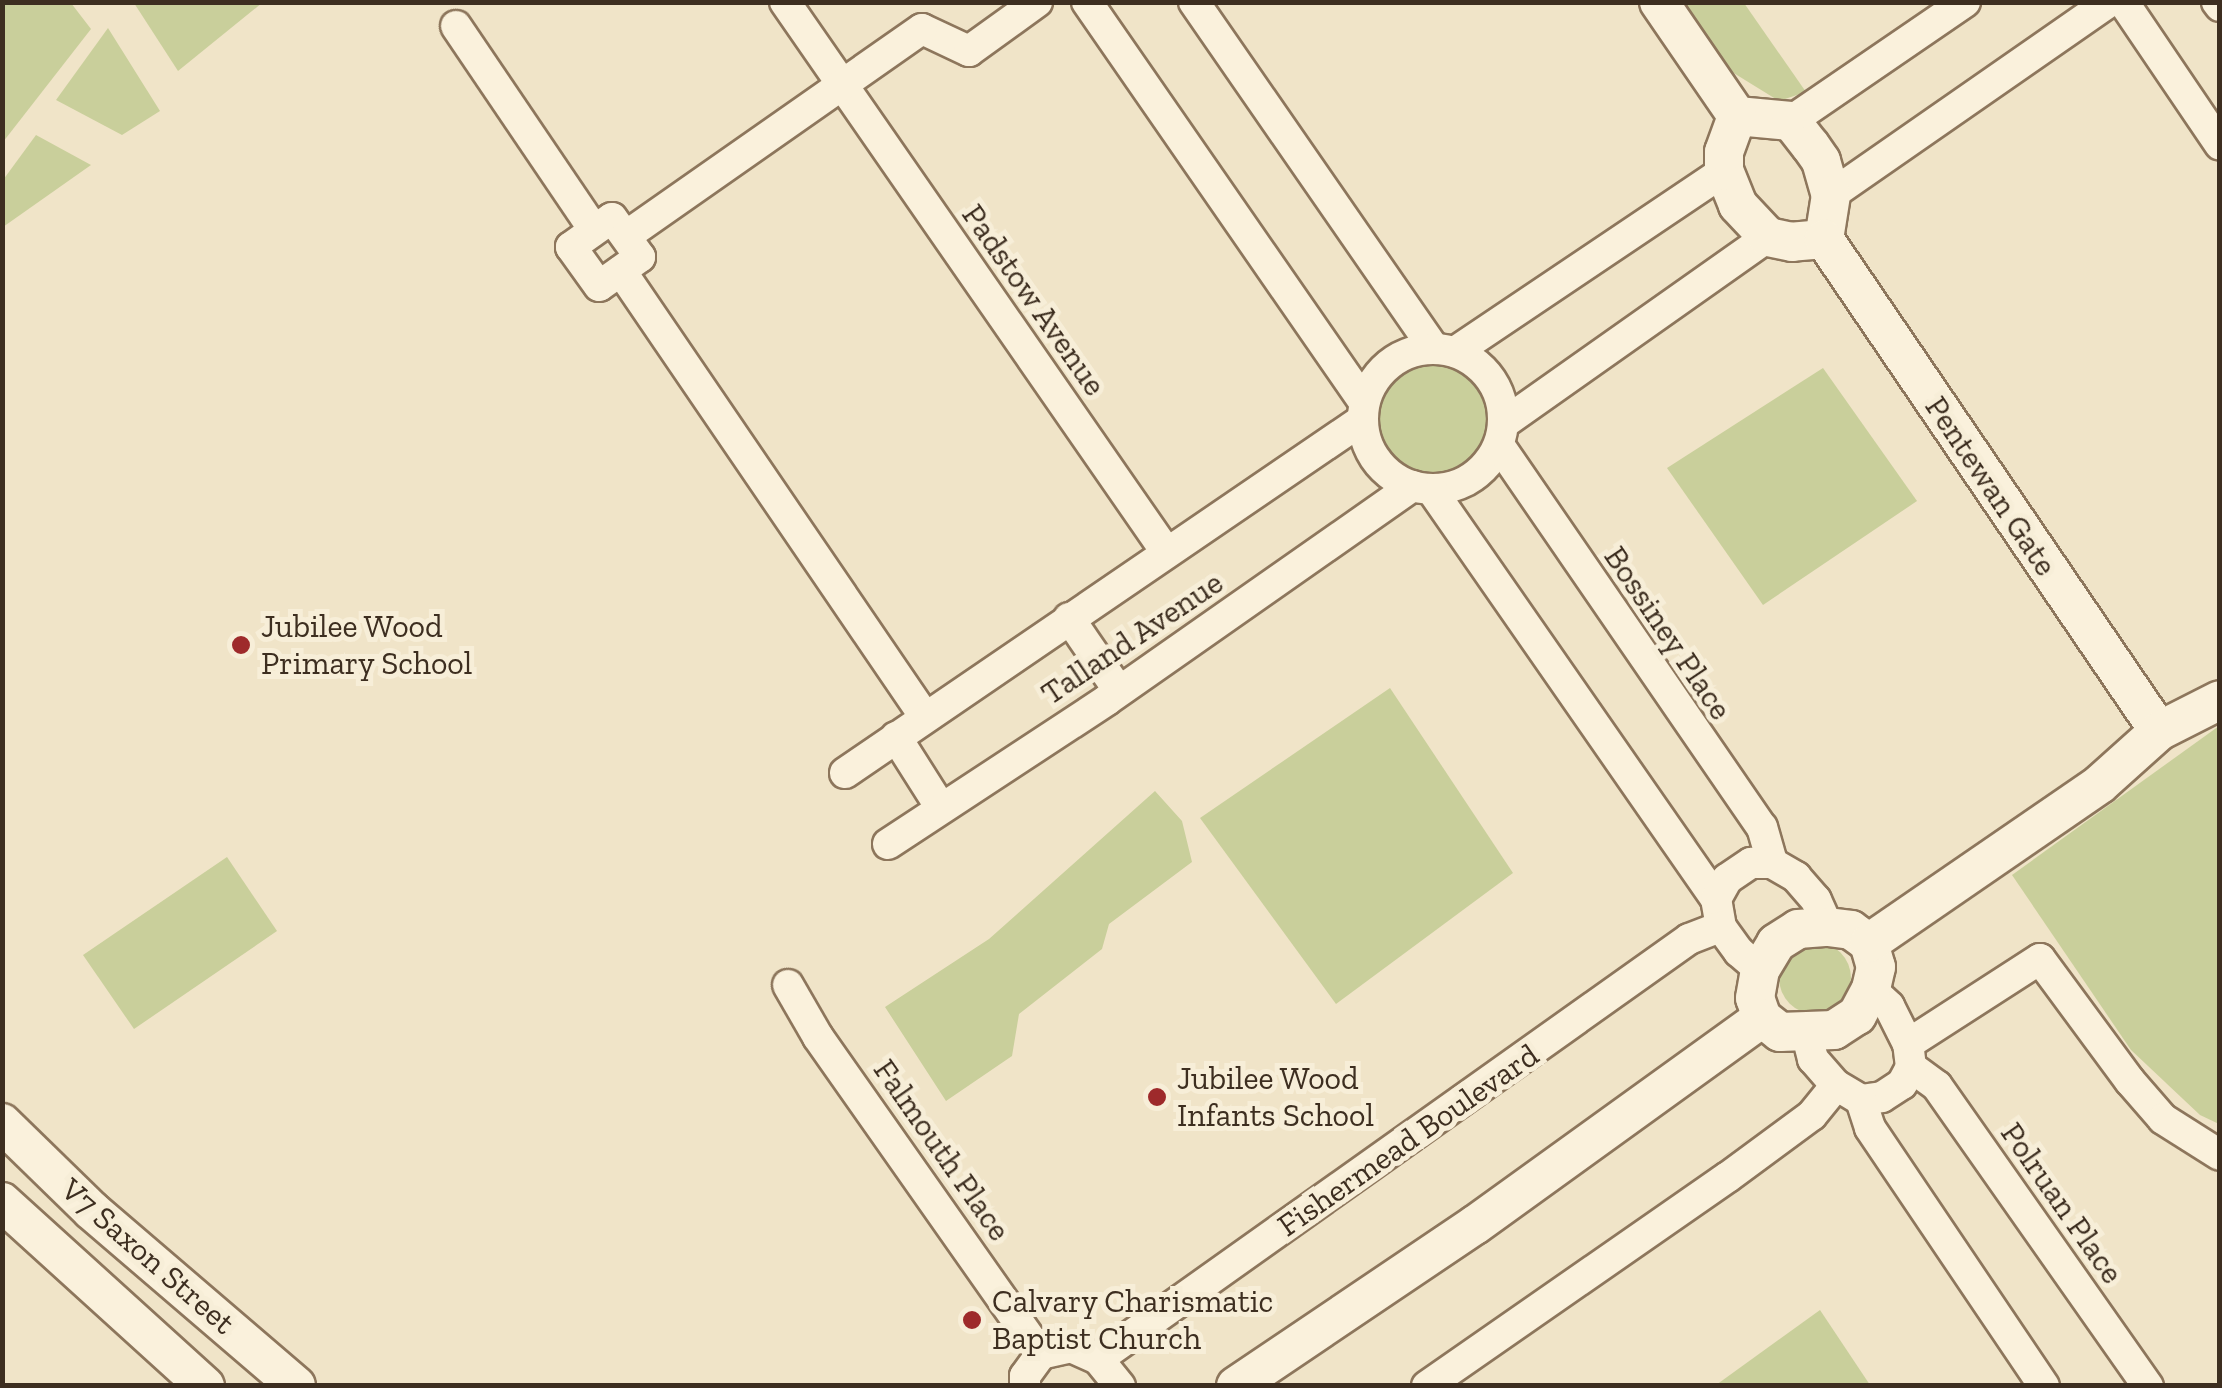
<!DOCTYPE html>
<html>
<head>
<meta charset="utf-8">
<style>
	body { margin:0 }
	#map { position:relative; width:2222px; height:1388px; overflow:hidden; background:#f0e4c8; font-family:"Zilla Slab",serif }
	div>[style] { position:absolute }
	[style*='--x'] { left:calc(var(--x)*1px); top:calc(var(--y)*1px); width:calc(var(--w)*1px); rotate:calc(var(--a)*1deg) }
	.green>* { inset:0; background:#c9cf9b }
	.round { border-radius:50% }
	.roads { filter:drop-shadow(2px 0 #8d765c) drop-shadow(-2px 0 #8d765c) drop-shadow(0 2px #8d765c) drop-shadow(0 -2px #8d765c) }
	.minor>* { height:30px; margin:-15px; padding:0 15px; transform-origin:15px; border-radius:15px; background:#faf1dc }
	.minor>.ring { margin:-15px; padding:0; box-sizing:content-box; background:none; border:30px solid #faf1dc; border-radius:50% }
	.tertiary>* { height:38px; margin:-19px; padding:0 19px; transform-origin:19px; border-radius:19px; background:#faf1dc }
	.dots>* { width:28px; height:28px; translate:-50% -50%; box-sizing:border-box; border:5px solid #f7eed8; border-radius:50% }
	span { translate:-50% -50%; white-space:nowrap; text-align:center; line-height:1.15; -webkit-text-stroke:10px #f7eed8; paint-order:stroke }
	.street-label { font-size:32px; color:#3d2e20 }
	.poi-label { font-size:32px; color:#3d2e20 }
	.left { translate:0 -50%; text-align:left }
	.frame { position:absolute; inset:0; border:5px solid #3d2e20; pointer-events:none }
</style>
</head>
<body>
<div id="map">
	<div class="green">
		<div style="clip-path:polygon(8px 3px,71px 3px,91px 29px,3px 142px,2px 6px)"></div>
		<div style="clip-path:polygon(134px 3px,262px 3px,178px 71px)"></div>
		<div style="clip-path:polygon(1685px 3px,1744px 3px,1806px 92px,1779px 101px,1732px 72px)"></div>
		<div style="clip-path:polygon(108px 28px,160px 111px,122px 135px,56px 100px)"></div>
		<div style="clip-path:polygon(36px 135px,91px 165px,3px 227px,3px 180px)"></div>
		<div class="round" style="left:1379px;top:361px;width:114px;height:114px"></div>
		<div style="clip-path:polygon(1823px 368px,1917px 501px,1763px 605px,1667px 468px)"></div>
		<div style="clip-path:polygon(1390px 688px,1513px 873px,1336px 1004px,1200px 818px)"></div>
		<div style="clip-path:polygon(2219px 726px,2219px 1124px,2200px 1115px,2131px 1050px,2012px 875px)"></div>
		<div style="clip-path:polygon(1155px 791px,1182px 821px,1192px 862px,1109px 924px,1102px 949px,1019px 1014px,1012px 1056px,946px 1101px,885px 1007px,989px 939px)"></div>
		<div style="clip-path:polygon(227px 857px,277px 931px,134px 1029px,83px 955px)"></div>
		<div class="round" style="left:1779px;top:942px;width:72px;height:72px"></div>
		<div style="clip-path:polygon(1820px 1310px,1870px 1385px,1716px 1385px)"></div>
	</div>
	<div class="roads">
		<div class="minor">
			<div style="--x:785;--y:2;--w:670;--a:55.27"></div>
			<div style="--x:1087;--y:2;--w:487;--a:55.3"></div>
			<div style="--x:1194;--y:2;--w:421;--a:55.3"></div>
			<div style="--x:2217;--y:2;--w:5;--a:53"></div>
			<div style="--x:2124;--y:3;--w:171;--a:55.9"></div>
			<div style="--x:456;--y:26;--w:246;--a:55.9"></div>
			<div style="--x:922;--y:29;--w:52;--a:25.1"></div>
			<div style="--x:969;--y:51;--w:84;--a:-35.8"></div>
			<div style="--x:1791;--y:121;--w:211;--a:-34.4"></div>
			<div style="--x:1831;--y:195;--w:338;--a:-34.8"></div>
			<div style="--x:612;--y:218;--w:48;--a:54.3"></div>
			<div style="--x:640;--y:257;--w:50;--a:144.7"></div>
			<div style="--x:599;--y:286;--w:48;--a:-125.7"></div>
			<div style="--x:571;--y:247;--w:50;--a:-35.3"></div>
			<div style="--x:626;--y:236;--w:361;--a:-35"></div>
			<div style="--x:621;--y:271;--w:540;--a:55.72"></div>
			<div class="ring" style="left:1363px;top:349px;width:110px;height:110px"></div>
			<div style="--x:1455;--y:352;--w:324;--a:-33.9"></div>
			<div style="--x:1504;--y:423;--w:323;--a:-35.2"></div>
			<div style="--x:1499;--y:445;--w:464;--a:55.5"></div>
			<div style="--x:1762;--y:827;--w:37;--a:74"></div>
			<div style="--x:1431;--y:489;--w:499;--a:55.2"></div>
			<div style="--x:1069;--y:618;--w:88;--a:55.6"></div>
			<div style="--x:896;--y:737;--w:84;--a:57.6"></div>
			<div style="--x:845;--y:773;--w:626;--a:-34.32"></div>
			<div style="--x:888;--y:844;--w:262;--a:-33.3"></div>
			<div style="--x:1107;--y:700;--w:373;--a:-35"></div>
			<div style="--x:1760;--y:970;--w:28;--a:-139"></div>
			<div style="--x:1739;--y:952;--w:31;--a:-126"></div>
			<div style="--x:1721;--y:927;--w:28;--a:-100"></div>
			<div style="--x:1716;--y:899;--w:23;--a:-61"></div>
			<div style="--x:1727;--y:879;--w:29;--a:-34"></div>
			<div style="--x:1751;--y:863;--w:21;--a:0"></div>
			<div style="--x:1772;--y:863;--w:28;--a:30"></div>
			<div style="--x:1796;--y:877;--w:30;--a:49"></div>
			<div style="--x:1816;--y:900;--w:30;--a:66"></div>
			<div style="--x:788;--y:985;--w:60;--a:60"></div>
			<div style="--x:818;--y:1037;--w:388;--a:54.9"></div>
			<div style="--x:1807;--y:1035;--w:25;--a:76"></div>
			<div style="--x:1813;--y:1059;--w:35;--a:49"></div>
			<div style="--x:1836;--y:1085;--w:29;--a:31"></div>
			<div style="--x:1861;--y:1100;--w:21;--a:-8"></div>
			<div style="--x:1882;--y:1097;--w:24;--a:-33"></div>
			<div style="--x:1902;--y:1084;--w:19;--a:-62"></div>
			<div style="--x:1911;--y:1067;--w:23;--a:-97"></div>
			<div style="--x:1908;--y:1044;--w:42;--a:-116.6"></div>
			<div style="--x:1889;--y:1006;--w:25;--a:-137"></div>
			<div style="--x:1908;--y:1044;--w:157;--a:-32.8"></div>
			<div style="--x:2040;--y:959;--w:152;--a:53.6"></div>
			<div style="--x:2130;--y:1081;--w:50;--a:49"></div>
			<div style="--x:2163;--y:1119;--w:67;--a:32.3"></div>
			<div style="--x:1911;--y:1067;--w:32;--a:36"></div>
			<div style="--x:1937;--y:1086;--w:367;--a:54.9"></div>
			<div style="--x:1861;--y:1100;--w:29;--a:72"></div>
			<div style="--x:1870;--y:1128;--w:311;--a:56"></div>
			<div style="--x:1098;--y:1359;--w:725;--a:-35.4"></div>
			<div style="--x:1689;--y:939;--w:34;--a:-21"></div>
			<div style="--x:1025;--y:1386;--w:10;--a:-90"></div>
			<div style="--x:1025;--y:1376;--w:27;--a:-54"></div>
			<div style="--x:1041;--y:1354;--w:31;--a:-13"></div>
			<div style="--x:1071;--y:1347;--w:30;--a:24"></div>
			<div style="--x:1098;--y:1359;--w:35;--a:51"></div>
			<div style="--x:1427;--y:1386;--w:366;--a:-34.8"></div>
			<div style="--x:1728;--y:1177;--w:104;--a:-36.4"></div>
			<div style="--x:1812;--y:1115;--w:38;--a:-51"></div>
		</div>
		<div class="tertiary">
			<div style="--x:1659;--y:2;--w:138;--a:55.6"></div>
			<div style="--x:1737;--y:116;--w:54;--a:5.3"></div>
			<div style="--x:1791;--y:121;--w:31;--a:52"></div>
			<div style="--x:1810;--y:145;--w:19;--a:55"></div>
			<div style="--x:1821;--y:161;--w:35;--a:74"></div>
			<div style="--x:1831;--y:195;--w:45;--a:99"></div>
			<div style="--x:1824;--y:239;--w:32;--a:175"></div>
			<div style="--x:1792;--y:242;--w:25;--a:-168"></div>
			<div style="--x:1768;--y:237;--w:44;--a:-133.2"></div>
			<div style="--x:1738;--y:205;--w:37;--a:-112"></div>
			<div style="--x:1724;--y:171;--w:19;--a:-90"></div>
			<div style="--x:1724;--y:152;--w:38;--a:-70"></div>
			<div style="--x:1824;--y:239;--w:595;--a:55.75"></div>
			<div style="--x:1828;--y:927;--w:23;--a:7"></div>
			<div style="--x:1851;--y:930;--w:22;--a:36"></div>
			<div style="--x:1869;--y:943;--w:25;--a:74"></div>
			<div style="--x:1876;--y:967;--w:23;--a:103"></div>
			<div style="--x:1871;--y:989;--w:30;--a:118"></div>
			<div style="--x:1857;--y:1015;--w:27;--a:147"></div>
			<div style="--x:1834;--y:1030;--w:54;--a:177.9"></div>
			<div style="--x:1780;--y:1032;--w:23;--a:-142"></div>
			<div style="--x:1762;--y:1018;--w:21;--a:-109"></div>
			<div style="--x:1755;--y:998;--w:28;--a:-80"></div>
			<div style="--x:1760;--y:970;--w:31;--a:-59"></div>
			<div style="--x:1776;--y:943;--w:26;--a:-32"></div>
			<div style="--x:1798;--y:929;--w:30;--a:-4"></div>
			<div style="--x:1869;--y:943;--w:280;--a:-34.5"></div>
			<div style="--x:2100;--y:784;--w:79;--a:-41.9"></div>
			<div style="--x:2159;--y:731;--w:68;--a:-26.9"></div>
			<div style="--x:2;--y:1123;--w:124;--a:44.3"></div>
			<div style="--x:91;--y:1210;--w:270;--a:40.6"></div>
			<div style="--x:2;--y:1202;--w:274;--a:42.2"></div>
			<div style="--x:1236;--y:1386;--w:288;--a:-34"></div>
			<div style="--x:1475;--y:1225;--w:354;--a:-35.8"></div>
		</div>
	</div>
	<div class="dots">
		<div style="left:241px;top:645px;background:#9e2a2b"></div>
		<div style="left:1157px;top:1097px;background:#9e2a2b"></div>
		<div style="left:972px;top:1320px;background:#9e2a2b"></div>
	</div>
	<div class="street-label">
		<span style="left:1034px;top:300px;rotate:55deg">Padstow Avenue</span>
		<span style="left:1991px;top:486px;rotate:56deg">Pentewan Gate</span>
		<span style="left:1668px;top:633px;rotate:56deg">Bossiney Place</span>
		<span style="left:1132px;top:638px;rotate:-34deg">Talland Avenue</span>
		<span style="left:1408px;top:1140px;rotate:-35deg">Fishermead Boulevard</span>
		<span style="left:942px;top:1150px;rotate:55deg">Falmouth Place</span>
		<span style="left:2062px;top:1203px;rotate:55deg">Polruan Place</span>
		<span style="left:148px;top:1256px;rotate:41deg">V7 Saxon Street</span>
	</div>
	<div class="poi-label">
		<span class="left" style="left:261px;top:645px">Jubilee Wood<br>Primary School</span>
		<span class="left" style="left:1177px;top:1097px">Jubilee Wood<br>Infants School</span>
		<span class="left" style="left:992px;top:1320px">Calvary Charismatic<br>Baptist Church</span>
	</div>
	<div class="frame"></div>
</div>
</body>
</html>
